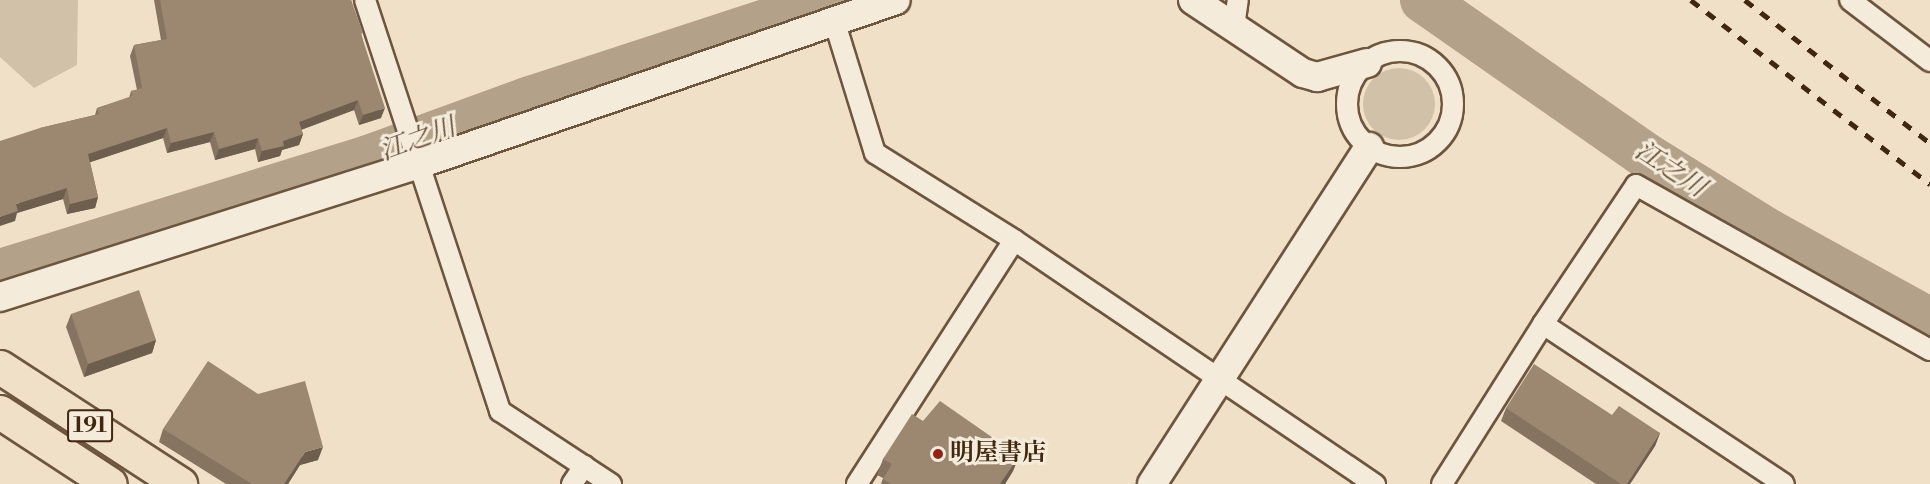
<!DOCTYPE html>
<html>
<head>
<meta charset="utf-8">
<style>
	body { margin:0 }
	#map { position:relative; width:1930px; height:484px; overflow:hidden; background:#f0e0c8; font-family:"Libre Bodoni","Noto Serif JP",serif }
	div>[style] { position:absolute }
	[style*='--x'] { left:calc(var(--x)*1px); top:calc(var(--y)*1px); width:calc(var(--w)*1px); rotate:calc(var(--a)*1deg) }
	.green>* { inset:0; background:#d2c1a9 }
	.round { border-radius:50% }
	.river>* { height:46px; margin:-23px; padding:0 23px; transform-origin:23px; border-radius:23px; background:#b4a189 }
	.roads { filter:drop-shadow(2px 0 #6d553e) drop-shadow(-2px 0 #6d553e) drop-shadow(0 2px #6d553e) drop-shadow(0 -2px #6d553e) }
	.street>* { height:20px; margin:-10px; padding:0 10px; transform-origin:10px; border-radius:10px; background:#f5ebdb }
	.street>.ring { margin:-10px; padding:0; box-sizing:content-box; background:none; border:20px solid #f5ebdb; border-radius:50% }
	.secondary>* { height:28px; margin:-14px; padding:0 14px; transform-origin:14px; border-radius:14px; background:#f5ebdb }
	.highway>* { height:33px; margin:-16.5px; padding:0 16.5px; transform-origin:16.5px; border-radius:16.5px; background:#f0e0c8 }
	.rail>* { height:4.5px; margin-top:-2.25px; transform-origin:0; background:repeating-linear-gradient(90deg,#412710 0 10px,transparent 0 20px) }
	.wall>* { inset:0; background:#867460 }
	.shaded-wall>* { inset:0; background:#6d5e4e }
	.building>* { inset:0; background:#9c8770 }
	.dots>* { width:16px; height:16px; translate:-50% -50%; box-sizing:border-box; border:3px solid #f5ebdb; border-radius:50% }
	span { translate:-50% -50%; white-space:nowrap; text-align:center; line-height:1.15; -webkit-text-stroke:6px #f5ebdb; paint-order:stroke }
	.shield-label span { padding:2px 4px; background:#f5ebdb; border:2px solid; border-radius:4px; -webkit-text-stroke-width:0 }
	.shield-label { font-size:22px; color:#412710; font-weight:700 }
	.poi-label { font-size:24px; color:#412710; font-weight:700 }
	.left { translate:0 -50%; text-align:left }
	.water-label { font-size:26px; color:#644c34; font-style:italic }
</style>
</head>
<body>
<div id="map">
	<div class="green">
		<div style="clip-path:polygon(0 0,78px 0,77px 65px,34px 88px,0 57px)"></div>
		<div class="round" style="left:1363px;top:68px;width:72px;height:72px"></div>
	</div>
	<div class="river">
		<div style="--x:1423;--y:0;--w:271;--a:34.9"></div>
		<div style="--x:1645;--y:155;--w:146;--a:31.8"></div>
		<div style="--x:1769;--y:232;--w:184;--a:28.9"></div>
		<div style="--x:0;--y:272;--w:385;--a:-17.2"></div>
		<div style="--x:368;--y:158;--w:172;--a:-20"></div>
		<div style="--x:530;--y:99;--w:319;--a:-18.1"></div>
	</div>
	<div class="roads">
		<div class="street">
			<div style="--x:365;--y:0;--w:433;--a:71.8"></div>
			<div style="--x:500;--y:411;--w:133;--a:33.3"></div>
			<div style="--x:1850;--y:0;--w:101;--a:37.3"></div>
			<div style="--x:834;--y:20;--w:139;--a:72.9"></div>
			<div style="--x:875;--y:153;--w:164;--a:32"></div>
			<div style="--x:1014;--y:240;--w:436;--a:34.1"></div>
			<div style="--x:1234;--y:27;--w:27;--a:-82"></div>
			<div class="ring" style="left:1347px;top:51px;width:86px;height:86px"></div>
			<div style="--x:1543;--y:324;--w:289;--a:33.6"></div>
			<div style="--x:572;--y:484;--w:22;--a:-56"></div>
			<div style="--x:857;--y:484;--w:290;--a:-57.2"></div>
			<div style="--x:1442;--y:484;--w:189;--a:-57.7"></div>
			<div style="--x:1543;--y:324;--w:167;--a:-56.2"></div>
			<div style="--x:1636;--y:185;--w:337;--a:29.3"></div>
		</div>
		<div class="secondary">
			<div style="--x:1193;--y:0;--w:132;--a:33.6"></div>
			<div style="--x:1303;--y:73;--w:15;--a:16"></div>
			<div style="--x:1317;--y:77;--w:52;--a:-15.6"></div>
			<div style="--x:0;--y:297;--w:440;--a:-17.6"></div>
			<div style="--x:419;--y:164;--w:504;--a:-18.97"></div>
			<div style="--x:1152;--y:484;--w:401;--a:-57.2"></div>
		</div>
		<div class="highway">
			<div style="--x:0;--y:367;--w:215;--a:33"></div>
			<div style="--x:0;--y:412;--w:131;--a:33.2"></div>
		</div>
	</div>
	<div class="rail">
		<div style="--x:1691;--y:0;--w:302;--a:37.6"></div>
		<div style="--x:1745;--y:0;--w:234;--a:37.7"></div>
	</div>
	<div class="wall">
		<div style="clip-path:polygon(154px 0,351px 0,362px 37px,381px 118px,359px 125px,354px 110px,301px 130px,303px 134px,299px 145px,282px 150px,280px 156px,258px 162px,255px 149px,215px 160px,210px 142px,167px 153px,163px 138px,90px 162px,98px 197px,95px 208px,67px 214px,63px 199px,17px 213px,15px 221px,40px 128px,95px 115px,97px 108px,129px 98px,131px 91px,137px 90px,130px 56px,134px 45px,161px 40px)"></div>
		<div style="clip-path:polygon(71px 314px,156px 340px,152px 353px,84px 377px,66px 327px)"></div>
		<div style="clip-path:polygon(1506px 408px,1612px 415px,1660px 433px,1655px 446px,1630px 484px,1596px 484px,1501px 421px)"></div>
		<div style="clip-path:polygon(923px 421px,1019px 456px,1013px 471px,1005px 484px,881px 484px,883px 478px,877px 475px,883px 459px)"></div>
		<div style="clip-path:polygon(163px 429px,318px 460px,300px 465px,288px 484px,226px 484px,159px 442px)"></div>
	</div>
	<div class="shaded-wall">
		<div style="clip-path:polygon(358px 100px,354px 110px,295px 132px,299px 122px)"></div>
		<div style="clip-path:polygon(385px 108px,381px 118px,359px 125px,363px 115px)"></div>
		<div style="clip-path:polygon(167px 128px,163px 138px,85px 164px,88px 154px)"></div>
		<div style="clip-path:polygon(214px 132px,210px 142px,167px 153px,171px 143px)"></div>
		<div style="clip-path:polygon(303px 134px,299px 145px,282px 150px,280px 156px,258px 162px,262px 151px,283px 141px)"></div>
		<div style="clip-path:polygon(258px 138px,255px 149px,215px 160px,219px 149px)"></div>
		<div style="clip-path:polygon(67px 188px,63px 199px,17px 213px,15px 221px,0 226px,0 217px,16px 204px)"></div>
		<div style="clip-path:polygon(98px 197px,95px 208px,67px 214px,70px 204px)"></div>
		<div style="clip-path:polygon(156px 340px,152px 353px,84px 377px,88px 364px)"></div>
		<div style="clip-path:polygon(1660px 433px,1655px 446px,1630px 484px,1627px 484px)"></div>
		<div style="clip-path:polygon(323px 447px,318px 460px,300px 465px,288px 484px,284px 484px,305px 452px)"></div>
		<div style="clip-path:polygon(1019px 456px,1013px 471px,1005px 484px,1000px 484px)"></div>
	</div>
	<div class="building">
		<div style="clip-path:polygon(160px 0,351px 0,363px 33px,361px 34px,385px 108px,363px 115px,358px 100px,299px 122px,303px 134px,283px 141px,284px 146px,262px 151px,258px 138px,219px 149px,214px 132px,171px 143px,167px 128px,88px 154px,98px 197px,70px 204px,67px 188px,16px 204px,18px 211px,0 217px,0 141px,40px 128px,99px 114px,97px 108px,132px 96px,131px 91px,142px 88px,134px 45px,167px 39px)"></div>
		<div style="clip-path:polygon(139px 290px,156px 340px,88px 364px,71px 314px)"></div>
		<div style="clip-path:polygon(208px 361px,258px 394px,305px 381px,323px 447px,305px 452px,284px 484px,252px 484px,163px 429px)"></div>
		<div style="clip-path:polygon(1534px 364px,1612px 415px,1619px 406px,1660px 433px,1627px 484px,1621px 484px,1506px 408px)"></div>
		<div style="clip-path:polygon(940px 401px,1019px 456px,1000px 484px,891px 484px,883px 479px,892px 464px,883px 459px,912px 414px,923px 421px)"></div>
	</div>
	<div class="dots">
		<div style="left:938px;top:454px;background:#8f2418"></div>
	</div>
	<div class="shield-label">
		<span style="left:90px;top:426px">191</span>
	</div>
	<div class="poi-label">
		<span class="left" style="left:950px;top:454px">明屋書店</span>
	</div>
	<div class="water-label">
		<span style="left:418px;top:140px;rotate:-20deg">江之川</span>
		<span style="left:1670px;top:170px;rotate:33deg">江之川</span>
	</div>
</div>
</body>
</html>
